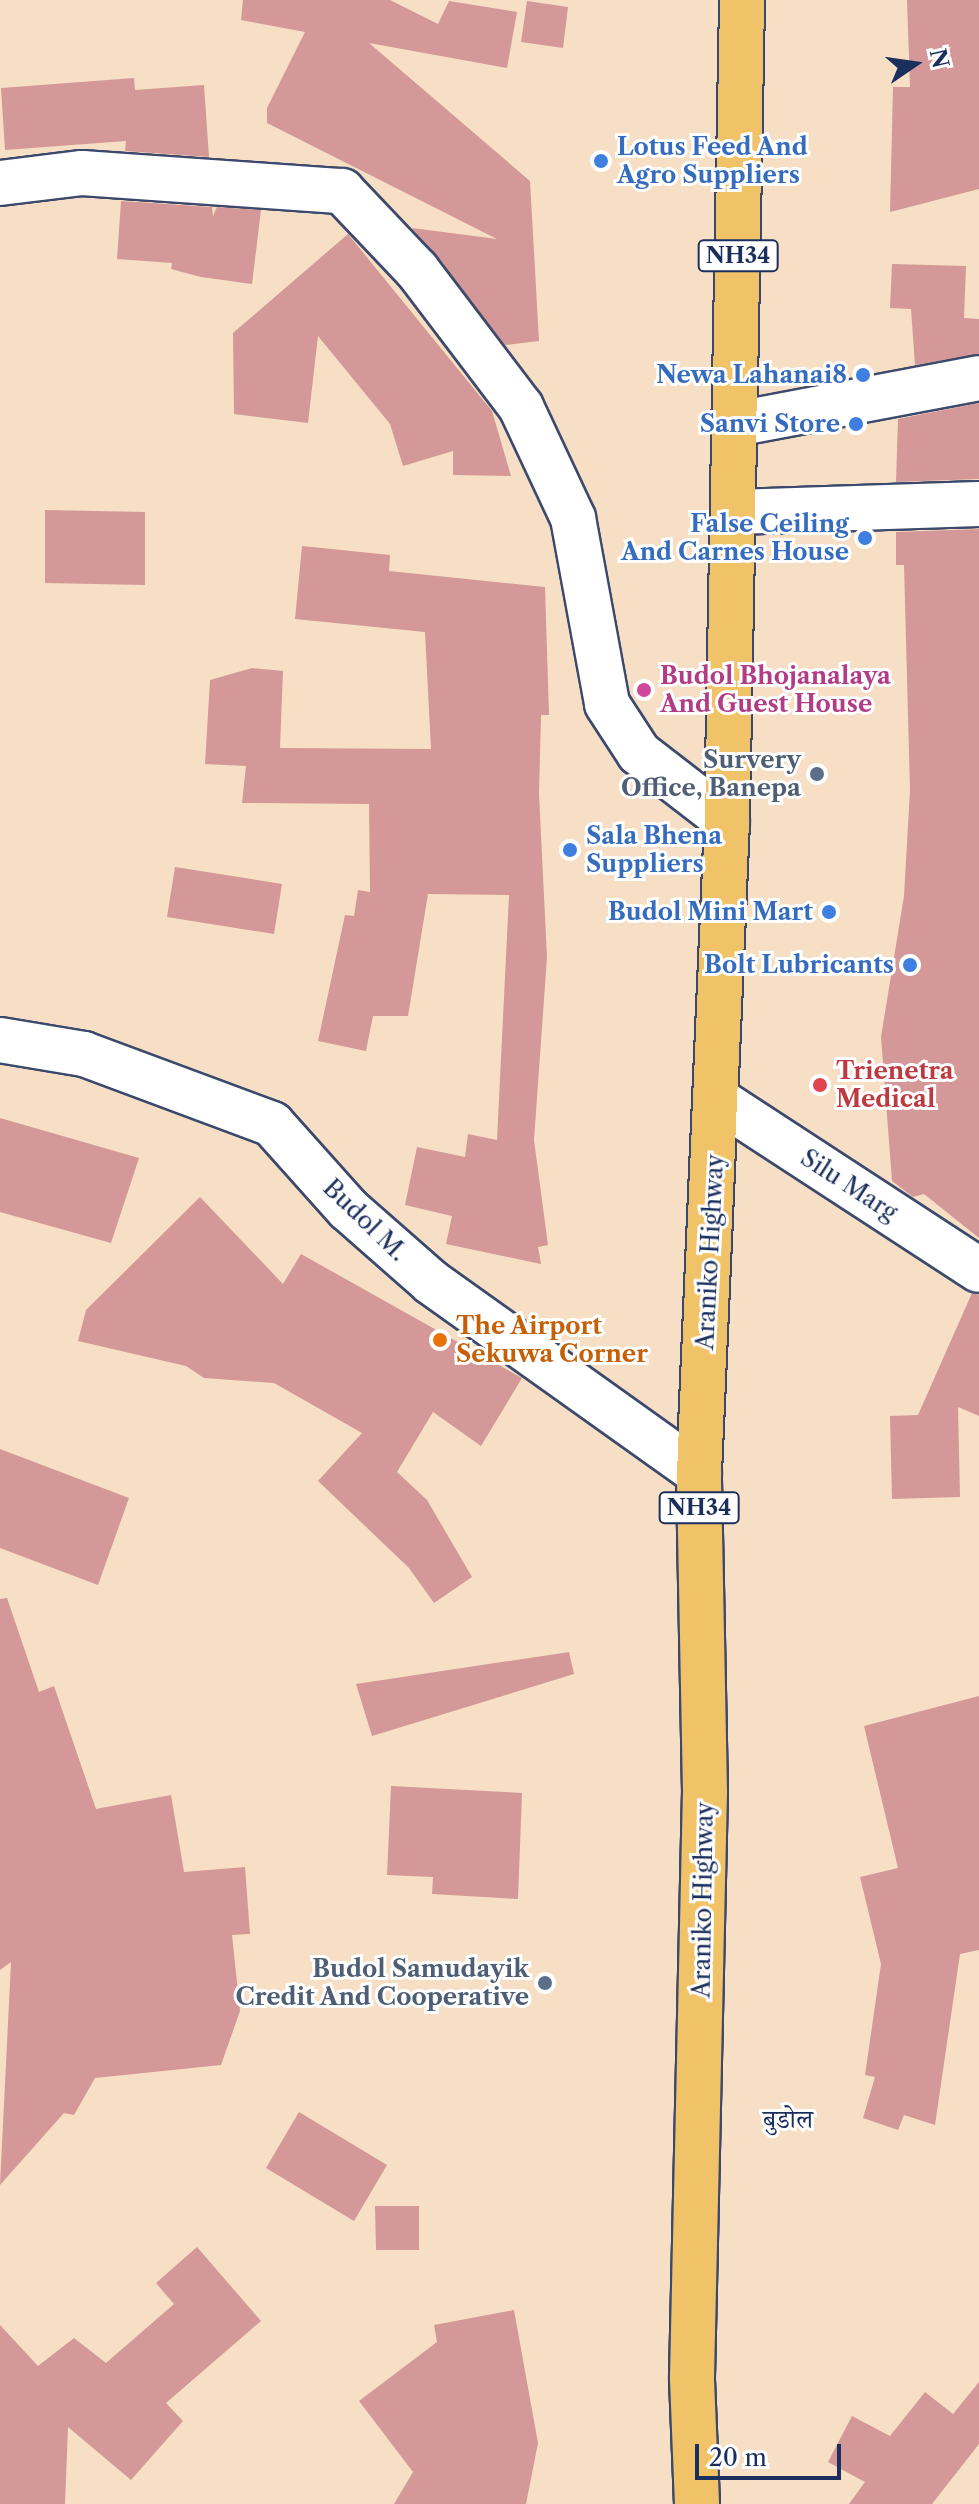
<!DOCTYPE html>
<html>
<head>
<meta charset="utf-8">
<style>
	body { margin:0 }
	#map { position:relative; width:979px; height:2504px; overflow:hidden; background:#f6dfc5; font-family:"Libre Caslon Text","Noto Serif Devanagari",serif }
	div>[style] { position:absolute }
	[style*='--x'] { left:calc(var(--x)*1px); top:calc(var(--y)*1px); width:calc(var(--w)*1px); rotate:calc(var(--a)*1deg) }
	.building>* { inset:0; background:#d39897 }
	.roads { filter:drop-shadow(2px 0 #3c496d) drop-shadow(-2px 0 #3c496d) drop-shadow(0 2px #3c496d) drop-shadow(0 -2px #3c496d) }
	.minor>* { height:44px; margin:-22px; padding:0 22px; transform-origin:22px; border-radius:22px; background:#fff }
	.highway>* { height:44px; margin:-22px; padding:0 22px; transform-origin:22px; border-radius:22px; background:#f1c369 }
	.dots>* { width:22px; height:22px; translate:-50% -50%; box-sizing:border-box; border:4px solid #fff; border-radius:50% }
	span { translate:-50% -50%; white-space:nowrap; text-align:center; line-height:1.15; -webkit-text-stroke:6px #fff; paint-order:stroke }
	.shield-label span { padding:2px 6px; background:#fff; border:2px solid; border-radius:6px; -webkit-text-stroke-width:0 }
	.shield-label { font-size:22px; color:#1b2f5e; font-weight:700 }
	.shop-label { font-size:24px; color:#366cbe; font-weight:700 }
	.left { translate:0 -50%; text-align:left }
	.right { translate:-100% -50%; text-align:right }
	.hotel-label { font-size:24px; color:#b23c85; font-weight:700 }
	.service-label { font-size:24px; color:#4e5e75; font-weight:700 }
	.health-label { font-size:24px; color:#be3a42; font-weight:700 }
	.street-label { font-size:24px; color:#1b2f5e }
	.food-label { font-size:24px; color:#c56008; font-weight:700 }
	.neighbourhood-label { font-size:26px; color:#1b2f5e }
	.north { position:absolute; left:875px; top:24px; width:80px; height:80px; -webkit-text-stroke:6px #fff; paint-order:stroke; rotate:77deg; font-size:22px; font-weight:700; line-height:32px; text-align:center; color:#1b2f5e }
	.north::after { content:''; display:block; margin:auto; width:28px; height:36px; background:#1b2f5e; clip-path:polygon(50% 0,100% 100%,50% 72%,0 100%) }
	.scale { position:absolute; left:695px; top:2444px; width:146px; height:36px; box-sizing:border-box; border:4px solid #1b2f5e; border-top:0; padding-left:10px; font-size:24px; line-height:28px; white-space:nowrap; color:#1b2f5e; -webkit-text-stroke:6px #fff; paint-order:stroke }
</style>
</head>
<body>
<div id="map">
	<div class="building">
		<div style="clip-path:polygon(243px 0,390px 0,438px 24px,449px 1px,517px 12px,507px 68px,369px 43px,530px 181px,539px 341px,505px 345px,412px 228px,497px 239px,267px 123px,267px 108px,305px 32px,241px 20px)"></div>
		<div style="clip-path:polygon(907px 0,979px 0,979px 189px,890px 212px,893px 87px,910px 87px)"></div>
		<div style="clip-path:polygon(527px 1px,568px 7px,563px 48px,521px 42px)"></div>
		<div style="clip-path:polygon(134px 78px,135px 90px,204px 85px,209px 157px,125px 151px,126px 141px,5px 150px,1px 88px)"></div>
		<div style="clip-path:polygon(121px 201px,212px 207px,213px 216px,217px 207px,261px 210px,252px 284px,201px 277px,171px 269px,172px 263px,117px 259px)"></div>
		<div style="clip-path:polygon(348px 234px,492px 411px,511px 476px,453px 475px,453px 451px,403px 466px,390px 424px,318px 336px,308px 423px,234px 414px,233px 333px)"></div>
		<div style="clip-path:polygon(892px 264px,966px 266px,964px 318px,979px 319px,979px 354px,915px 365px,911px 309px,890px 308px)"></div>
		<div style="clip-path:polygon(979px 403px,979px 479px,896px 482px,898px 419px)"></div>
		<div style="clip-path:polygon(45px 510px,145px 512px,145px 585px,45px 583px)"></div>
		<div style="clip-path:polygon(979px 529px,979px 1238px,924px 1194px,913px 1197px,892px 1181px,881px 1037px,904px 896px,910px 790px,904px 565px,896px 565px,896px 532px)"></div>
		<div style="clip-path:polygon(302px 546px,390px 555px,389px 571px,545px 587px,549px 715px,541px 715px,539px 794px,547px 957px,534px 1140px,548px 1245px,538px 1247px,541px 1264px,446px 1244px,452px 1216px,405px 1205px,417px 1147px,465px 1157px,468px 1134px,497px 1140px,509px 895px,428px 894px,408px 1016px,373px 1016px,366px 1051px,318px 1041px,345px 915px,354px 916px,358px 890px,370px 892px,369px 804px,242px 803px,246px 766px,205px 764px,210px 680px,252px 668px,283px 671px,280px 748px,431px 749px,425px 632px,295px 619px)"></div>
		<div style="clip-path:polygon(175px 867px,282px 884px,274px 934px,167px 917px)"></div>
		<div style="clip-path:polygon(0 1118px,139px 1158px,111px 1243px,0 1212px)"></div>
		<div style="clip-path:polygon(200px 1197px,283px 1284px,301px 1254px,522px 1378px,481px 1446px,433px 1412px,397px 1472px,427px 1500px,472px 1577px,434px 1603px,409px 1568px,318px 1481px,362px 1433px,274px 1383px,204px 1378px,186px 1366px,78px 1341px,86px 1310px)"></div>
		<div style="clip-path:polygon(972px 1293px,979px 1295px,979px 1416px,958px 1407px,960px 1497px,892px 1499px,890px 1416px,918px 1415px)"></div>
		<div style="clip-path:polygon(0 1449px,129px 1498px,98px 1585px,0 1548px)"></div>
		<div style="clip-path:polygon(7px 1598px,39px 1692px,54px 1686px,96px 1809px,171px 1795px,184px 1872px,245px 1867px,250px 1934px,232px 1935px,240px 2011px,221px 2065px,95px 2078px,74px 2115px,64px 2113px,0 2185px,11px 1962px,0 1970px,0 1599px)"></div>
		<div style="clip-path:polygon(569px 1652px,574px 1674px,372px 1736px,356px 1684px)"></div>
		<div style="clip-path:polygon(979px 1696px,979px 1950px,960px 1954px,935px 2125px,904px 2115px,898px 2130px,863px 2118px,875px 2077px,865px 2075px,881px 1964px,860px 1877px,898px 1868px,864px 1726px)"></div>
		<div style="clip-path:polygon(391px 1786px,522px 1793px,518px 1899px,432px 1894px,433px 1877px,387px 1875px)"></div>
		<div style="clip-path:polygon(299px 2112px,387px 2165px,354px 2221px,266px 2168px)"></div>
		<div style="clip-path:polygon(375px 2206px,419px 2206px,419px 2250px,376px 2250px)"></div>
		<div style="clip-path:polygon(197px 2247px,261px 2321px,166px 2403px,183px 2421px,131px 2480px,68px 2427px,65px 2504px,0 2504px,0 2325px,38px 2366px,74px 2338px,106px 2363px,174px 2304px,156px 2283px)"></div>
		<div style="clip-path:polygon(514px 2310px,538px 2443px,526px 2504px,394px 2504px,413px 2472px,359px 2401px,437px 2342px,434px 2325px)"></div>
		<div style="clip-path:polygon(979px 2382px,979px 2444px,932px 2504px,849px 2504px,865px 2482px,828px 2462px,852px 2416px,890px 2436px,925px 2392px,953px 2414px)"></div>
	</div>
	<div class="roads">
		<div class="minor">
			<div style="--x:0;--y:183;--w:83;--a:-7"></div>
			<div style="--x:82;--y:173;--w:261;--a:4"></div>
			<div style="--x:342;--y:191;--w:109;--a:46.5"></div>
			<div style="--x:417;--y:270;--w:172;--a:52.8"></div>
			<div style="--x:521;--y:407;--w:123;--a:64.9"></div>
			<div style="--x:573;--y:518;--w:189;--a:79.6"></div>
			<div style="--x:607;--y:704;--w:59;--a:56.9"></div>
			<div style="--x:639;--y:753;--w:111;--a:37.7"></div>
			<div style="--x:736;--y:424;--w:247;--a:-10.7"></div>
			<div style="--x:735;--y:512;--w:244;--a:-1.9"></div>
			<div style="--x:0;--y:1040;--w:85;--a:9.5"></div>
			<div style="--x:84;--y:1054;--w:201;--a:20.4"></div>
			<div style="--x:272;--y:1124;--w:114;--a:48.2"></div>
			<div style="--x:348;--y:1209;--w:111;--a:41.3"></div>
			<div style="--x:431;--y:1282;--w:329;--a:35.5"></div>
			<div style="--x:718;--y:1100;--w:311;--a:33.1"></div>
		</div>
		<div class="highway">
			<div style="--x:697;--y:2504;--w:127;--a:-92.3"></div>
			<div style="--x:692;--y:2377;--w:585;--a:-88.73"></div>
			<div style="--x:705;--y:1792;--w:319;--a:-91.1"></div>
			<div style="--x:699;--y:1473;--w:653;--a:-87.54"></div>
			<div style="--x:727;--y:821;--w:821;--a:-88.95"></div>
		</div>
	</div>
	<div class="dots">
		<div style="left:601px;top:161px;background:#3f7fe0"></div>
		<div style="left:863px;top:375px;background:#3f7fe0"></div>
		<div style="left:856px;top:424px;background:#3f7fe0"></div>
		<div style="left:865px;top:538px;background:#3f7fe0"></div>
		<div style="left:644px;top:690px;background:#d1479c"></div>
		<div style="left:817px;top:774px;background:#5c6f8a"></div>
		<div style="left:570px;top:850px;background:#3f7fe0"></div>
		<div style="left:829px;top:912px;background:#3f7fe0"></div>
		<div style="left:910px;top:965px;background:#3f7fe0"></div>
		<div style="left:820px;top:1085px;background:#e0444e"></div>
		<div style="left:440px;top:1340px;background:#e8710a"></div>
		<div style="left:545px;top:1983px;background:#5c6f8a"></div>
	</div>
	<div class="shield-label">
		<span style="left:738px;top:256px">NH34</span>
		<span style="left:699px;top:1508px">NH34</span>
	</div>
	<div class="shop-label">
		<span class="left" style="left:617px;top:161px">Lotus Feed And<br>Agro Suppliers</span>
		<span class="right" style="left:847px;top:375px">Newa Lahanai8</span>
		<span class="right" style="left:840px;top:424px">Sanvi Store</span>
		<span class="right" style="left:849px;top:538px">False Ceiling<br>And Carnes House</span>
		<span class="left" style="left:586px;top:850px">Sala Bhena<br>Suppliers</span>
		<span class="right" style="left:813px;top:912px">Budol Mini Mart</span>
		<span class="right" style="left:894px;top:965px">Bolt Lubricants</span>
	</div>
	<div class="hotel-label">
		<span class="left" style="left:660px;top:690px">Budol Bhojanalaya<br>And Guest House</span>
	</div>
	<div class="service-label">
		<span class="right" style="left:801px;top:774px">Survery<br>Office, Banepa</span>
		<span class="right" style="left:529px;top:1983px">Budol Samudayik<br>Credit And Cooperative</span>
	</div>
	<div class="health-label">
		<span class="left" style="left:836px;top:1085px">Trienetra<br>Medical</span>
	</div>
	<div class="street-label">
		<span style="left:849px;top:1185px;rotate:33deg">Silu Marg</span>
		<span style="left:365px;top:1220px;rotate:44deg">Budol M.</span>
		<span style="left:710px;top:1252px;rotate:-87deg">Araniko Highway</span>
		<span style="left:703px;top:1900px;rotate:-89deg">Araniko Highway</span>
	</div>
	<div class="food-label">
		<span class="left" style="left:456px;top:1340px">The Airport<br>Sekuwa Corner</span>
	</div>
	<div class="neighbourhood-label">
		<span style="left:788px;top:2120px">बुडोल</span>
	</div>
	<div class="north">N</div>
	<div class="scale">20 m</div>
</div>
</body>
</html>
